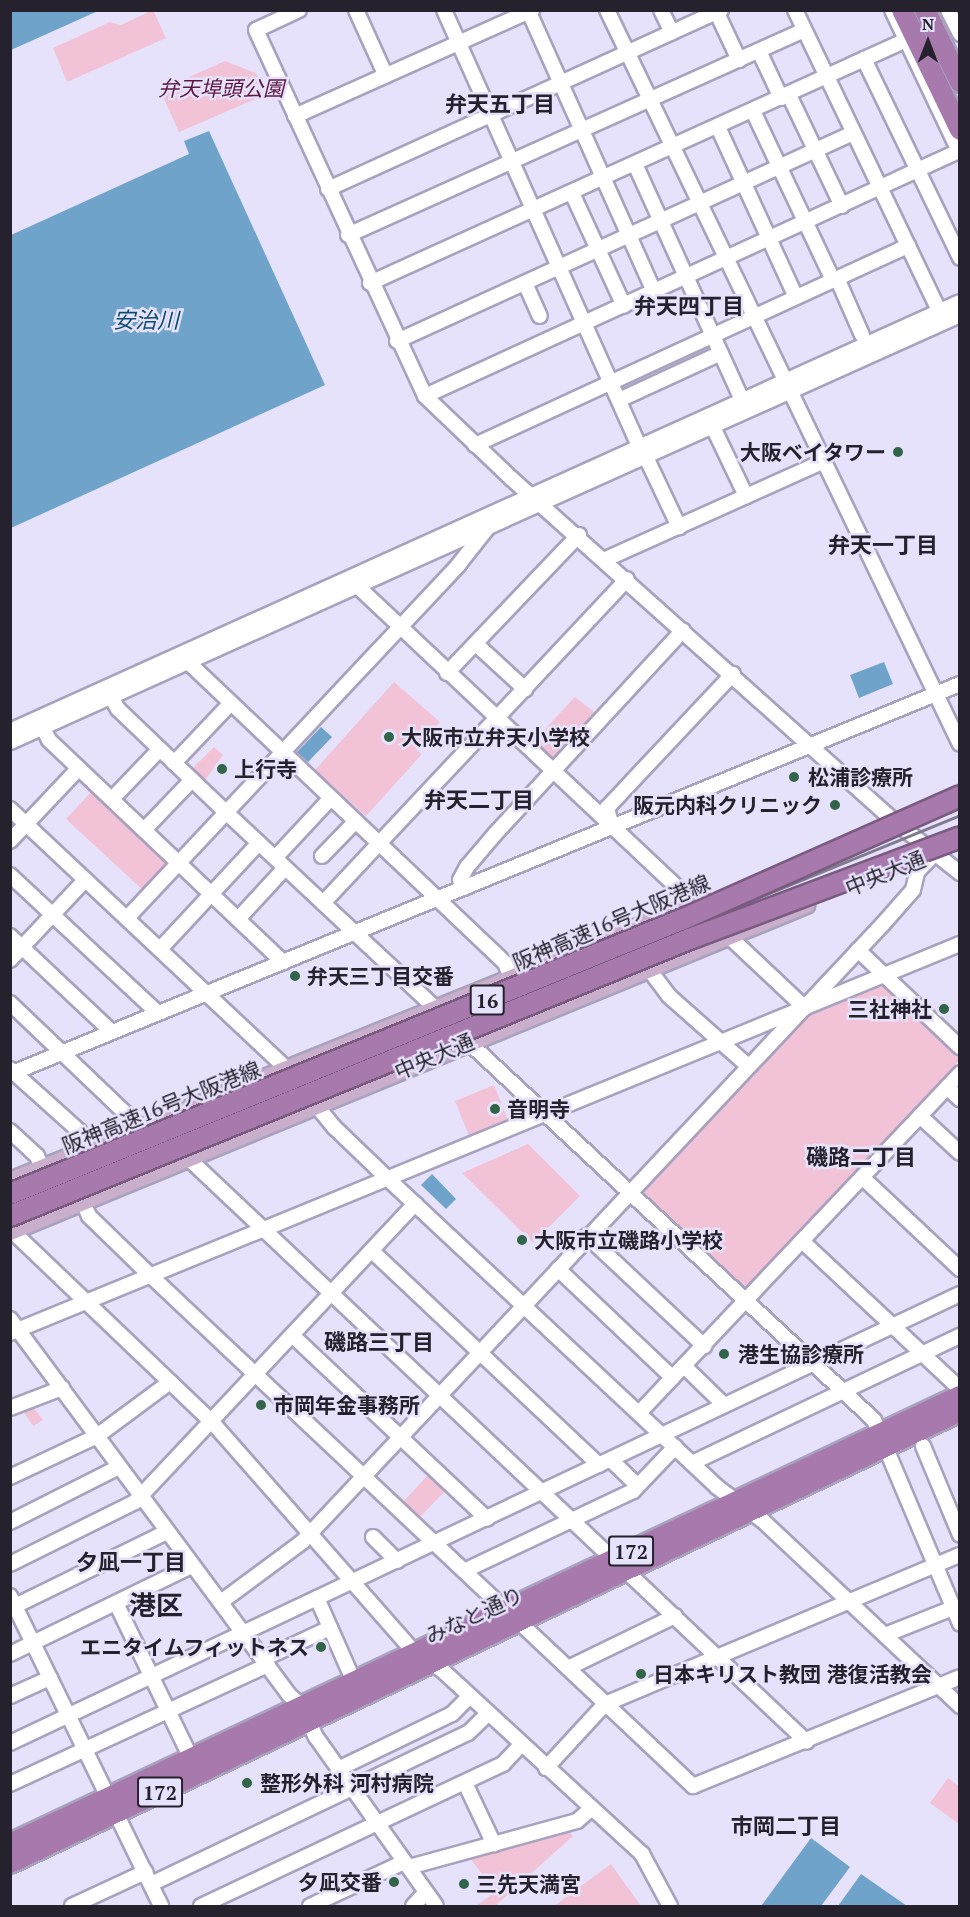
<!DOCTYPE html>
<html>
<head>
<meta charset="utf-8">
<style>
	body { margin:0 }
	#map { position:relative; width:970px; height:1917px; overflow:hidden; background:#e7e2fb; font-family:"PT Serif","Noto Sans JP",serif }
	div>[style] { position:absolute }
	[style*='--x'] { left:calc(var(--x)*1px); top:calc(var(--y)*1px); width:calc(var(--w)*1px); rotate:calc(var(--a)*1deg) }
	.green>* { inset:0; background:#f2c2d7 }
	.water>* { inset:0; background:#6fa3c9 }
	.roads { filter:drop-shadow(2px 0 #a8a2bf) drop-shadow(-2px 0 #a8a2bf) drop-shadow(0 2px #a8a2bf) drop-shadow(0 -2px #a8a2bf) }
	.minor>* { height:14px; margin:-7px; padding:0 7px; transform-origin:7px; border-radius:7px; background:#fff }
	.major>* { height:16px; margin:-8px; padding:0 8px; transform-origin:8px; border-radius:8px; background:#caafcd }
	.highway>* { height:20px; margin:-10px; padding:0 10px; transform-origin:10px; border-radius:10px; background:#a779ac }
	.rail>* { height:3px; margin:-1.5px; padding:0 1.5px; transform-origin:1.5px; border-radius:1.5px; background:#807c8f }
	.bridges { filter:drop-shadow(2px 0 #7a5b80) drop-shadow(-2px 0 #7a5b80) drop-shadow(0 2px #7a5b80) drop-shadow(0 -2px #7a5b80) }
	.highway-bridge>* { height:20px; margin:-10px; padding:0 10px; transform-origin:10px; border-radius:10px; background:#a779ac }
	.dots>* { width:16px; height:16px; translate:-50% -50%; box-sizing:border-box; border:3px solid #e7e2fb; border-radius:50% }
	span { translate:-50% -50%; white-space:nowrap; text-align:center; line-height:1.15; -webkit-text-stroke:5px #e7e2fb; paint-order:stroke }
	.shield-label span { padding:2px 4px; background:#e7e2fb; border:2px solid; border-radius:4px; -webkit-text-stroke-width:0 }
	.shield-label { font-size:20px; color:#25222e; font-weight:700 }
	.park-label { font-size:21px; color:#5d183e; font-style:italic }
	.poi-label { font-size:21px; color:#25222e; font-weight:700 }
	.right { translate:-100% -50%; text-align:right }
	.left { translate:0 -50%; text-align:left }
	.street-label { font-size:21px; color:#25222e }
	.neighbourhood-label { font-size:22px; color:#25222e; font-weight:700 }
	.water-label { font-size:22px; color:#0b4c71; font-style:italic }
	.district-label { font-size:27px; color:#25222e; font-weight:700 }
	.frame { position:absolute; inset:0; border:12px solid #25222e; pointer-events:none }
	.north { position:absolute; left:898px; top:12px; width:60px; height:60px; -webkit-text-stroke:4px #e7e2fb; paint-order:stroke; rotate:0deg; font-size:16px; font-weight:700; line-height:24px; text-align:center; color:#25222e }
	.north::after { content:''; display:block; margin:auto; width:21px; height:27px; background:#25222e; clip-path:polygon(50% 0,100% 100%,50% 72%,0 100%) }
</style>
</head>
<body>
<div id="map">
	<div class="green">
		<div style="clip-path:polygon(153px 10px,166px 38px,67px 82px,53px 48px,110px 22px,121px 25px)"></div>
		<div style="clip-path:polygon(225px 61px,256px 73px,267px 94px,179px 132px,160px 90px)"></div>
		<div style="clip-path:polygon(394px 682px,440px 722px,416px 749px,422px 754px,366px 816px,315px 770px)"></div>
		<div style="clip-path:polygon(575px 697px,595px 713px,595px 718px,554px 761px,548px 761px,533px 742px)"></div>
		<div style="clip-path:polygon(214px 747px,223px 755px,204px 782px,191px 770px)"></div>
		<div style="clip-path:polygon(93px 790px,168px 860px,168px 866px,144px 891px,66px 819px)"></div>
		<div style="clip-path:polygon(879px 984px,886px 984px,959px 1053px,959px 1061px,750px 1285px,741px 1286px,644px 1194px,644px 1187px,808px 1014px)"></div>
		<div style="clip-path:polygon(494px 1085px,509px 1123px,470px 1138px,455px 1101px)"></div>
		<div style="clip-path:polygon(528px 1144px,580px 1196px,533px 1243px,462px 1173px)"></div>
		<div style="clip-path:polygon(32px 1405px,43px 1420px,33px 1426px,23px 1411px)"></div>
		<div style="clip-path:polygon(432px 1471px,449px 1487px,418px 1519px,401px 1504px)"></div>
		<div style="clip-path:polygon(948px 1778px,959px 1786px,959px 1824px,930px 1803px)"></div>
		<div style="clip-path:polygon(568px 1831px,573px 1836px,495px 1906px,476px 1906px,495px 1892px,470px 1858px)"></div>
		<div style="clip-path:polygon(611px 1864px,641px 1906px,554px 1906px)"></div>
	</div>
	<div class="water">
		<div style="clip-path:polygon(11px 10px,98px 10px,98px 11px,11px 50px)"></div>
		<div style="clip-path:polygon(209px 131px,325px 385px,11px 528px,11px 235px,189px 154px,184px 141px)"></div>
		<div style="clip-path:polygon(884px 662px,893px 684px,859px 698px,850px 675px)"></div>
		<div style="clip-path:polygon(321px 727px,332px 737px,308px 762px,297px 752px)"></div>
		<div style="clip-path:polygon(432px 1174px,456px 1199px,446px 1209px,421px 1185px)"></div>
		<div style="clip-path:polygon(811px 1838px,850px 1867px,821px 1906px,761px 1906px)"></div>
		<div style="clip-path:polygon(861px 1874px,907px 1906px,838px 1906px)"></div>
	</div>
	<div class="roads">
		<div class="minor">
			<div style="--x:299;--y:10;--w:47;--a:155.1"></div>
			<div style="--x:256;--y:30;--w:403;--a:65.2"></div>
			<div style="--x:425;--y:396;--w:120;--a:43.7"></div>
			<div style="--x:512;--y:479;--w:513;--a:41.84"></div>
			<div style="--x:894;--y:821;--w:84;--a:38.2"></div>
			<div style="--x:356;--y:10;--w:72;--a:65.6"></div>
			<div style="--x:444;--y:10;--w:478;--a:65.9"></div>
			<div style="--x:607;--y:10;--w:814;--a:64.32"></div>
			<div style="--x:661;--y:10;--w:25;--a:64"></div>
			<div style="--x:795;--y:10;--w:334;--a:64.4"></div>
			<div style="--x:892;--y:10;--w:158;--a:64.6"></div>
			<div style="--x:948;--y:10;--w:27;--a:63"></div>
			<div style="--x:529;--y:12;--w:306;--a:65.9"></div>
			<div style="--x:717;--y:13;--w:52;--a:64.9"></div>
			<div style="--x:759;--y:51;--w:52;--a:64.9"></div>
			<div style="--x:864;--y:59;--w:221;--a:64.2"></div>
			<div style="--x:789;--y:95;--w:123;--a:64.5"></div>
			<div style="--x:753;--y:111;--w:187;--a:64.7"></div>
			<div style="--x:295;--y:116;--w:260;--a:-24.1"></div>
			<div style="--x:718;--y:127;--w:187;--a:65.4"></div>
			<div style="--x:635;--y:164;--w:259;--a:65.6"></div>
			<div style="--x:328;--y:189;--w:432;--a:-24.5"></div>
			<div style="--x:572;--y:193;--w:124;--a:65.3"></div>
			<div style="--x:348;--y:235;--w:500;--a:-24.2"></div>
			<div style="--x:837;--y:278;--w:62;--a:66.3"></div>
			<div style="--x:370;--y:283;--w:586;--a:-24.38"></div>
			<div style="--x:525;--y:283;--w:36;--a:66"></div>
			<div style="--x:397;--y:341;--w:501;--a:-24.52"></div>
			<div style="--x:425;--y:396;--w:588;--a:-24.65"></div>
			<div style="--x:619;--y:400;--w:112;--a:-24.7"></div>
			<div style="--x:712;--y:425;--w:79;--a:64.4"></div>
			<div style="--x:475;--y:445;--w:477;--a:-24.7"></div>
			<div style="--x:645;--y:455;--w:80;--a:64.7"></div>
			<div style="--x:606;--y:559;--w:239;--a:-24.2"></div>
			<div style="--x:353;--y:582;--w:621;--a:43.3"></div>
			<div style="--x:476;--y:644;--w:67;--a:42.6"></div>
			<div style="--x:188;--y:662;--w:437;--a:43.5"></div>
			<div style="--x:505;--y:963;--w:16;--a:68"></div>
			<div style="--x:447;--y:673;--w:191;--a:-46.3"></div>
			<div style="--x:111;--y:697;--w:14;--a:60"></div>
			<div style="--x:118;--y:709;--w:153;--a:43.7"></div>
			<div style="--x:229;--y:815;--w:284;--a:43.1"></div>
			<div style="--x:436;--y:1009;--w:9;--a:18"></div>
			<div style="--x:43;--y:728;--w:13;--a:63"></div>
			<div style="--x:49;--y:740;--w:323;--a:43.5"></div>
			<div style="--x:10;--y:731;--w:1042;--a:-24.3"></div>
			<div style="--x:10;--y:742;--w:1042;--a:-24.2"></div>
			<div style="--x:174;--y:763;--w:81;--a:-46.5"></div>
			<div style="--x:112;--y:799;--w:69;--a:-46.2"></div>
			<div style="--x:10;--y:809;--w:380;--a:43.2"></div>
			<div style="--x:287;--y:1069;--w:75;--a:51"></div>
			<div style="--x:334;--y:1127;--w:74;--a:43.9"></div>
			<div style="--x:387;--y:1178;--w:452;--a:43.1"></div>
			<div style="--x:717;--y:1487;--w:56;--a:36.3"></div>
			<div style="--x:762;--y:1520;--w:272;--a:43.2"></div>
			<div style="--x:612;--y:827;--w:20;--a:-105"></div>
			<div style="--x:607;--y:808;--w:184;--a:-46.8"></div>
			<div style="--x:144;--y:830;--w:69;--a:-46.2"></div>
			<div style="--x:10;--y:841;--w:100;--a:-46.6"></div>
			<div style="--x:322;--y:856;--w:47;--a:-45.9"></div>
			<div style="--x:275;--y:858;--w:81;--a:-47"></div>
			<div style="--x:10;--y:875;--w:202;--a:43"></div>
			<div style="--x:464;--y:888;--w:9;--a:-117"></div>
			<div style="--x:460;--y:880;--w:15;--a:-62"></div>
			<div style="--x:467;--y:867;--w:43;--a:-49.7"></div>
			<div style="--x:495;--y:834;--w:277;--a:-47.3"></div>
			<div style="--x:323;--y:903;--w:444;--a:-46.8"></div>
			<div style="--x:127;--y:918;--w:485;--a:-46.8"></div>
			<div style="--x:459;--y:564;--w:48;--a:-51.7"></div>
			<div style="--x:238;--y:919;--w:69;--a:-47.3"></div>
			<div style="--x:10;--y:936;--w:140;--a:43.3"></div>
			<div style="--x:160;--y:949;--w:145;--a:-47"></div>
			<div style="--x:858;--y:950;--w:141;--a:43.6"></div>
			<div style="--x:10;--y:960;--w:110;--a:-46.8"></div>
			<div style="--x:648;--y:968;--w:35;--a:53"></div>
			<div style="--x:669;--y:996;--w:106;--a:41.5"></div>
			<div style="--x:10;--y:1003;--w:181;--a:43.7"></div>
			<div style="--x:141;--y:1128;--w:9;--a:13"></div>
			<div style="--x:464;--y:1038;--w:560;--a:42.98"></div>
			<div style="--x:874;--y:1420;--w:221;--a:67.1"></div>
			<div style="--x:10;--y:1069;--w:93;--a:41.9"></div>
			<div style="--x:79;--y:1131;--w:21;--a:61"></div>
			<div style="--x:10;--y:1074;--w:1027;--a:-22.32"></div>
			<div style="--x:947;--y:1087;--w:18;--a:43"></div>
			<div style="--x:920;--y:1116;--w:54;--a:42.8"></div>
			<div style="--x:10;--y:1131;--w:37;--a:43"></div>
			<div style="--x:37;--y:1156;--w:13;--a:67"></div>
			<div style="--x:179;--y:1156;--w:10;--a:17"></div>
			<div style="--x:189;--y:1159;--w:584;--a:43.34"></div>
			<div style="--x:863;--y:1178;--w:133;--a:43.2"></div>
			<div style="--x:83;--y:1202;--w:15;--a:67"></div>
			<div style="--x:89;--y:1216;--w:86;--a:44.1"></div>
			<div style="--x:151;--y:1276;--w:488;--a:43.3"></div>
			<div style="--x:10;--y:1229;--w:279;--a:43.7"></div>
			<div style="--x:212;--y:1422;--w:308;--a:48.7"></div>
			<div style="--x:415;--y:1653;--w:32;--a:32"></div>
			<div style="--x:442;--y:1670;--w:272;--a:42.6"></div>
			<div style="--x:642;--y:1854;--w:59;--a:61.7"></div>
			<div style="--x:587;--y:1236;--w:161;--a:43.2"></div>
			<div style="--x:802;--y:1241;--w:216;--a:43.1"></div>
			<div style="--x:372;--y:1251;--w:312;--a:43.3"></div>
			<div style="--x:558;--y:1269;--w:158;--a:43.5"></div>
			<div style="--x:10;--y:1319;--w:468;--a:53.4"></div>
			<div style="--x:289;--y:1695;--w:17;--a:40"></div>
			<div style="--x:302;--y:1706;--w:34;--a:66"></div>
			<div style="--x:316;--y:1737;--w:207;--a:54.6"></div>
			<div style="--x:10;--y:1333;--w:1027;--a:-22.27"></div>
			<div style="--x:292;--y:1335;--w:268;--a:43.3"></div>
			<div style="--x:684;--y:1366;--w:56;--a:44.3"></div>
			<div style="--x:10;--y:1408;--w:56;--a:-21"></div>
			<div style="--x:639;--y:1413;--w:468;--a:-46.6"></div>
			<div style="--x:923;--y:1446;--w:96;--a:67.4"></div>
			<div style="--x:611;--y:1460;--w:37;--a:44"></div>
			<div style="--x:692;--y:1463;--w:297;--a:-25.4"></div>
			<div style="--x:10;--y:1477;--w:96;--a:-25.2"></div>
			<div style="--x:97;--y:1436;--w:91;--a:-36.5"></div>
			<div style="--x:10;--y:1522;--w:122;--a:-26.8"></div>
			<div style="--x:373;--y:1537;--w:34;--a:45"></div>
			<div style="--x:10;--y:1564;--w:140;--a:-26.4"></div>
			<div style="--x:135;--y:1502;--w:409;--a:-46.8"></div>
			<div style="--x:466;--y:1570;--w:185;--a:-25.3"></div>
			<div style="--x:633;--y:1491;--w:61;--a:-46.3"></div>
			<div style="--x:625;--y:1570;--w:250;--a:43.4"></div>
			<div style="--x:10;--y:1596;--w:345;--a:64"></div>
			<div style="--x:317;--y:1598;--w:92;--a:66.2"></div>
			<div style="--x:221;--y:1602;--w:101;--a:-36.5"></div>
			<div style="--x:302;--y:1542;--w:848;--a:-46.77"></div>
			<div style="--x:883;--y:924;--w:45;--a:-48.6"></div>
			<div style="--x:913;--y:890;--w:18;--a:-77"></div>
			<div style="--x:917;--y:872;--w:28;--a:-46"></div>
			<div style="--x:116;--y:1603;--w:172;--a:64.2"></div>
			<div style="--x:15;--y:1606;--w:169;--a:-26"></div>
			<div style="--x:518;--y:1621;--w:241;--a:43.3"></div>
			<div style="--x:693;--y:1786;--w:288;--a:-22.2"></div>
			<div style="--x:885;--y:1635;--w:73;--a:-21.7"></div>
			<div style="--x:10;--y:1654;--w:203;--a:-25.9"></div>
			<div style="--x:263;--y:1659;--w:74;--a:-24.8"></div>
			<div style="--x:568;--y:1668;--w:119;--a:-25.9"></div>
			<div style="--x:10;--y:1696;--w:44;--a:-24.2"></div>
			<div style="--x:10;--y:1743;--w:1051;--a:-25.3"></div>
			<div style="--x:546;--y:1768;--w:87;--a:-47.3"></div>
			<div style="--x:605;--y:1704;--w:385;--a:-22.8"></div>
			<div style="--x:338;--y:1769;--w:127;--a:-25.8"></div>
			<div style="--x:452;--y:1714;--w:25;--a:-45"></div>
			<div style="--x:465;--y:1783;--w:68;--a:64.6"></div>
			<div style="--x:10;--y:1784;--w:284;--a:-24.8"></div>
			<div style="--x:409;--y:1867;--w:174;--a:-15.3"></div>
			<div style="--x:577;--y:1821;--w:18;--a:-41"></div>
			<div style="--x:151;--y:1884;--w:351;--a:-25.5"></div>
			<div style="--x:468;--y:1733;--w:28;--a:-44"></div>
			<div style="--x:72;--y:1906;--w:81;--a:-25"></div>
			<div style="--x:201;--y:1906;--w:334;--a:-25.2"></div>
			<div style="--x:503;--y:1764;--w:26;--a:-47"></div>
			<div style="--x:310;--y:1906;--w:104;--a:-25.1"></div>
			<div style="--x:413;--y:1906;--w:19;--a:-47"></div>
		</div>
		<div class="major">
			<div style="--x:10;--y:1181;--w:747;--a:-22.03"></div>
			<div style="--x:10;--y:1232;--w:861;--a:-22.33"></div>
		</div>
		<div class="highway">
			<div style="--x:902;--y:10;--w:133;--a:64.2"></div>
			<div style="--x:925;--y:10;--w:80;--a:64.1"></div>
			<div style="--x:10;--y:1844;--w:1050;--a:-25.25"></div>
			<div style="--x:10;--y:1863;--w:1052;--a:-25.44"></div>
		</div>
	</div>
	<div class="rail">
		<div style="--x:10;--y:1204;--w:1027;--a:-22.27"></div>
	</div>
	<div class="bridges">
		<div class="highway-bridge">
			<div style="--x:10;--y:1194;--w:727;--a:-22.23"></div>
			<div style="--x:683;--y:919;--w:303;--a:-23.9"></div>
			<div style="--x:10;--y:1216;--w:736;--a:-22.18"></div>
			<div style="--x:692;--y:938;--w:286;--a:-20.6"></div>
		</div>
	</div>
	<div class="dots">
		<div style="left:898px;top:452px;background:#316448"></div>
		<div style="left:389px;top:737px;background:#316448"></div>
		<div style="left:222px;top:769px;background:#316448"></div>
		<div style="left:794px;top:777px;background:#316448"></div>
		<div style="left:835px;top:805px;background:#316448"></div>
		<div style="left:295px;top:976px;background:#316448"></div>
		<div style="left:944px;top:1009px;background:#316448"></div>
		<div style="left:495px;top:1109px;background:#316448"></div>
		<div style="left:522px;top:1240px;background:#316448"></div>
		<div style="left:724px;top:1354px;background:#316448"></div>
		<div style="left:261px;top:1405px;background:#316448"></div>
		<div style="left:321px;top:1647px;background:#316448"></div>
		<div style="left:641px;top:1674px;background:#316448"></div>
		<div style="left:247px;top:1783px;background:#316448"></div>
		<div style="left:394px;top:1882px;background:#316448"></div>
		<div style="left:464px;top:1884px;background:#316448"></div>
	</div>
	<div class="shield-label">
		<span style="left:487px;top:1000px">16</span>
		<span style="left:631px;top:1551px">172</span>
		<span style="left:160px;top:1792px">172</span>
	</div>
	<div class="park-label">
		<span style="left:221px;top:88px">弁天埠頭公園</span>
	</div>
	<div class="poi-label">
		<span class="right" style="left:886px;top:452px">大阪ベイタワー</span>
		<span class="left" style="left:401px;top:737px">大阪市立弁天小学校</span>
		<span class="left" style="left:234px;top:769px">上行寺</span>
		<span class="left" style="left:808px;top:777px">松浦診療所</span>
		<span class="right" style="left:822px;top:805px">阪元内科クリニック</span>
		<span class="left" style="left:307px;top:976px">弁天三丁目交番</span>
		<span class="right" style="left:932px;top:1009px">三社神社</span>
		<span class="left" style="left:507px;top:1109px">音明寺</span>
		<span class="left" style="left:534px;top:1240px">大阪市立磯路小学校</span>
		<span class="left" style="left:738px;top:1354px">港生協診療所</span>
		<span class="left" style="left:273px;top:1405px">市岡年金事務所</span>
		<span class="right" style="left:309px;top:1647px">エニタイムフィットネス</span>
		<span class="left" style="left:653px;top:1674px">日本キリスト教団 港復活教会</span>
		<span class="left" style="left:260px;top:1783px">整形外科 河村病院</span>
		<span class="right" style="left:382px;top:1882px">夕凪交番</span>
		<span class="left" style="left:476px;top:1884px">三先天満宮</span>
	</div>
	<div class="street-label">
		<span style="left:885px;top:873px;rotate:-22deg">中央大通</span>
		<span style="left:611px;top:922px;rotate:-23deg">阪神高速16号大阪港線</span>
		<span style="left:434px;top:1056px;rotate:-23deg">中央大通</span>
		<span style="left:161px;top:1107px;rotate:-22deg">阪神高速16号大阪港線</span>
		<span style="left:474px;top:1615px;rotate:-25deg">みなと通り</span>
	</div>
	<div class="neighbourhood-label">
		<span style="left:500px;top:104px">弁天五丁目</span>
		<span style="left:689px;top:306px">弁天四丁目</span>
		<span style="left:883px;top:545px">弁天一丁目</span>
		<span style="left:479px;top:800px">弁天二丁目</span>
		<span style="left:861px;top:1157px">磯路二丁目</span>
		<span style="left:379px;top:1342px">磯路三丁目</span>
		<span style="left:131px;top:1562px">夕凪一丁目</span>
		<span style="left:786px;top:1826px">市岡二丁目</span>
	</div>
	<div class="water-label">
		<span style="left:146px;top:320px">安治川</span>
	</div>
	<div class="district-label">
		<span style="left:156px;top:1606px">港区</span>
	</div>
	<div class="frame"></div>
	<div class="north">N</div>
</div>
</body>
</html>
